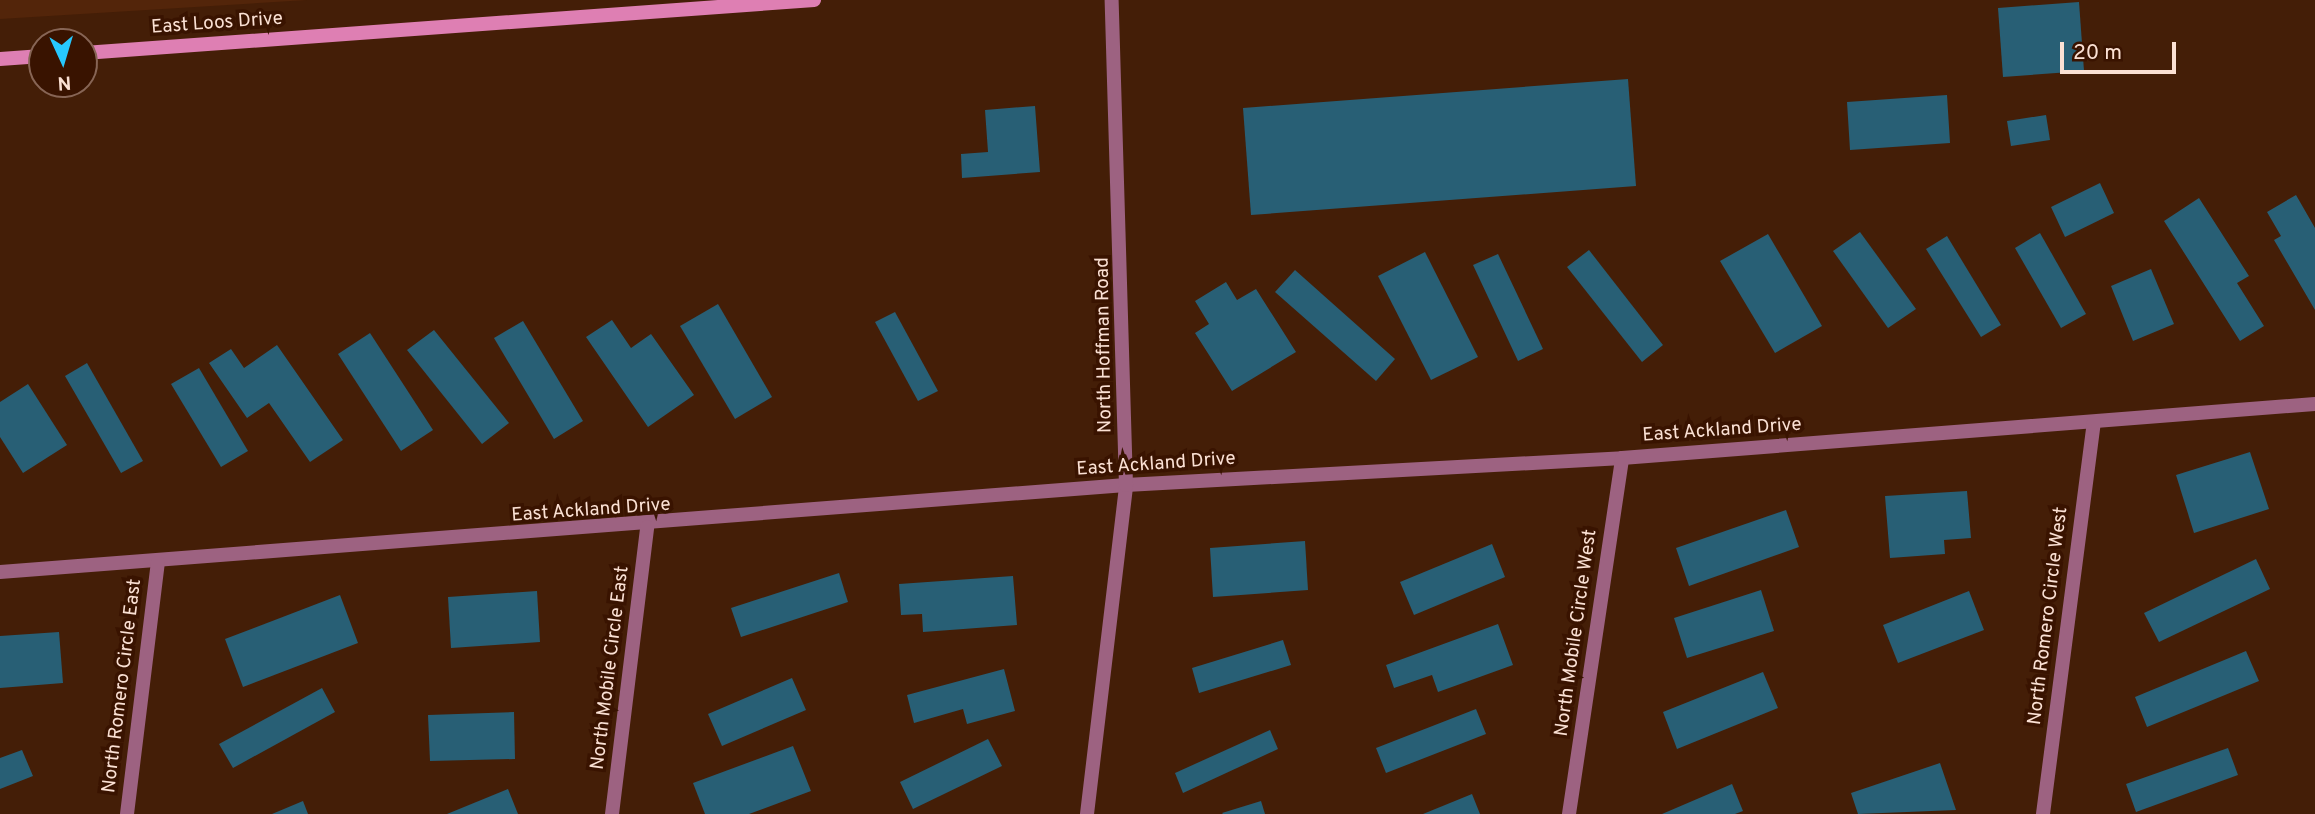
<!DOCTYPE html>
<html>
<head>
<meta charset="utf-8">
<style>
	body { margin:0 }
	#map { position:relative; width:2315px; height:814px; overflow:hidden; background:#441e07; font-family:Overpass,sans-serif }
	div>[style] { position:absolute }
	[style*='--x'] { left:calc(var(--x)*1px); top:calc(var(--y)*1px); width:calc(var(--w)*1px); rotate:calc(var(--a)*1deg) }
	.built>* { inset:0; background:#53250a }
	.building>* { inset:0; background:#285f75 }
	.street>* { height:14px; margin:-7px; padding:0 7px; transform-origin:7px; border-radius:7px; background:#9d6281 }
	.secondary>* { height:14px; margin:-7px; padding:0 7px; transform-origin:7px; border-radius:7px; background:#de7fb3 }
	span { translate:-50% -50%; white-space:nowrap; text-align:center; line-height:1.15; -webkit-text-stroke:7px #391300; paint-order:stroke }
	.street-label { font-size:19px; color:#fbe1d4 }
	.north { position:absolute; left:28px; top:28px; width:70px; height:70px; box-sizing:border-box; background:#391300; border:2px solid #876555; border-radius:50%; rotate:176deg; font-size:19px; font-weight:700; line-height:28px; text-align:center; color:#fbe1d4 }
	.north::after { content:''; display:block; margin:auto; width:24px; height:32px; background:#27c8fe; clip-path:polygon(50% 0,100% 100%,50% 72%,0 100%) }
	.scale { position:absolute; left:2060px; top:42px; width:116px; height:32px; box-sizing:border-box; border:4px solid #fbe1d4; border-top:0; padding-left:9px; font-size:21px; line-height:24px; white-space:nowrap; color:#fbe1d4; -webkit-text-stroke:5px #391300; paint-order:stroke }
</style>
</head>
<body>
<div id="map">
	<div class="built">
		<div style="clip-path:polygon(0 0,307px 0,0 19px)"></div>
	</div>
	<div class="building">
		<div style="clip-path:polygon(2079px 2px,2084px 71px,2003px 77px,1998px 8px)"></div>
		<div style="clip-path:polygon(1628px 79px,1636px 186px,1251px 215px,1243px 108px)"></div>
		<div style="clip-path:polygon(1947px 95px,1950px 143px,1850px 150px,1847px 102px)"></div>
		<div style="clip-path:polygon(1035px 106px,1040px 172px,962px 178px,961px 154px,988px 152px,985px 110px)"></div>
		<div style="clip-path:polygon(2046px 115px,2050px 140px,2011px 146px,2007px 121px)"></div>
		<div style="clip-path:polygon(2100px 183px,2114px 213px,2065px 237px,2051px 207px)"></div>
		<div style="clip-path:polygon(2296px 195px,2315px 228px,2315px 310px,2274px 240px,2281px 236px,2267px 212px)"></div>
		<div style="clip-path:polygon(2199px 198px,2249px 276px,2237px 283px,2264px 326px,2240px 341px,2164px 221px)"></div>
		<div style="clip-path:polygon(1860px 232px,1916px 309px,1888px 328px,1833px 251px)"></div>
		<div style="clip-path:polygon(2040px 233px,2086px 314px,2061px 328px,2015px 248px)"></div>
		<div style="clip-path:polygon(1768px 234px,1822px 326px,1775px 353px,1720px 261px)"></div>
		<div style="clip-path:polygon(1947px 236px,2001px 325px,1981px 337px,1926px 249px)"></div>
		<div style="clip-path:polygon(1589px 250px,1663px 345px,1642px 362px,1567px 267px)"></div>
		<div style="clip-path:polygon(1425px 252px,1478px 357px,1431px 380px,1378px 276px)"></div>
		<div style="clip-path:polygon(1498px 254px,1543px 349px,1518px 361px,1473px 265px)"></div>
		<div style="clip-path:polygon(2151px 269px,2174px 324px,2133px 341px,2111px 286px)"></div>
		<div style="clip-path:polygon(1295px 270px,1395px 359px,1376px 381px,1275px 292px)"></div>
		<div style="clip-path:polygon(1226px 282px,1237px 300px,1256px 289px,1296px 352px,1232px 391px,1195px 333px,1209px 324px,1195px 301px)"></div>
		<div style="clip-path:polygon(718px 304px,772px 397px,735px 419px,680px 326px)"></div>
		<div style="clip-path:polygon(895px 312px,938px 391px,918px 401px,875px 322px)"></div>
		<div style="clip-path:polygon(612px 320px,631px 348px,651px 334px,694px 395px,648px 427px,586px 337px)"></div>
		<div style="clip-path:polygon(523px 321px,583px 421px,554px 439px,494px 338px)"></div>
		<div style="clip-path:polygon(434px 330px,509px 423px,482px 444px,407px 350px)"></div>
		<div style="clip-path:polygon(370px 333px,433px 430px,401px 451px,338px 354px)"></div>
		<div style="clip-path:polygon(277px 345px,343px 440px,310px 462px,269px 403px,247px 418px,209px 363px,231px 349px,244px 368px)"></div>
		<div style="clip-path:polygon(87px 363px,143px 461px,121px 473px,65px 376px)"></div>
		<div style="clip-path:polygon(199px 368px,248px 451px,221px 467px,171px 384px)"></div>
		<div style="clip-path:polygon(28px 384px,67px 445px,23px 473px,0 437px,0 402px)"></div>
		<div style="clip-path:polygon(2250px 452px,2269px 509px,2194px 533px,2176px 475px)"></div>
		<div style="clip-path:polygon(1967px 491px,1971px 538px,1944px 540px,1945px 554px,1890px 558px,1885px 496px)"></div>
		<div style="clip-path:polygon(1786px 510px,1799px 547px,1689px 586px,1676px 548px)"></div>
		<div style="clip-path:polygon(1305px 541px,1308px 590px,1213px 597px,1210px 548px)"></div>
		<div style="clip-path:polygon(1492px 544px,1505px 577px,1414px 615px,1400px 582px)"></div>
		<div style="clip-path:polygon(2256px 559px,2270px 589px,2159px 642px,2144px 613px)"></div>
		<div style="clip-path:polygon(839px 573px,848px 602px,741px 637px,731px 608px)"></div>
		<div style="clip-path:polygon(1013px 576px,1017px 625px,923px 632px,922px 614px,901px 615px,899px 584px)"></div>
		<div style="clip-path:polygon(1761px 590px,1774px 631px,1687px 658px,1674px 618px)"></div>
		<div style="clip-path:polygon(537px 591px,540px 642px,451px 648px,448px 597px)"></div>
		<div style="clip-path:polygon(1969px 591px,1984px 630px,1898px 663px,1883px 625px)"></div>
		<div style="clip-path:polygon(340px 595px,358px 643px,243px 687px,225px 639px)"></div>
		<div style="clip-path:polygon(1498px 624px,1513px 665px,1438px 692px,1432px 675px,1394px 688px,1386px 665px)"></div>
		<div style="clip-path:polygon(59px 632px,63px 683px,0 688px,0 636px)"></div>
		<div style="clip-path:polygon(1283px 640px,1291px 665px,1199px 693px,1192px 668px)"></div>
		<div style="clip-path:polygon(2246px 651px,2259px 681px,2147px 727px,2135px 697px)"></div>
		<div style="clip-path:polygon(1004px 669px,1015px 711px,967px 724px,963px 709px,914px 723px,907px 695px)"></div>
		<div style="clip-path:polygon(1763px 672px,1778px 708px,1677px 749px,1663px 712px)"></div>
		<div style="clip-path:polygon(792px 678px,806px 710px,722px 746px,708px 714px)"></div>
		<div style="clip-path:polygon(322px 688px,335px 712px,233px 768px,219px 744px)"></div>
		<div style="clip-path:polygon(1476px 709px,1486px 734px,1386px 773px,1376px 748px)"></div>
		<div style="clip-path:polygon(514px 712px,515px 759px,430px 761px,428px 715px)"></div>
		<div style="clip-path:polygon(1270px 730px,1278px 749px,1183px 793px,1175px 773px)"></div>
		<div style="clip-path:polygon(988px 739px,1002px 766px,913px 809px,900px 782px)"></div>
		<div style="clip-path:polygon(793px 746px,811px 791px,749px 814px,705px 814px,693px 783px)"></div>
		<div style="clip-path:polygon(2228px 748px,2238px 775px,2136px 812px,2126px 784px)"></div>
		<div style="clip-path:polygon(22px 750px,33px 776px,0 789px,0 758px)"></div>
		<div style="clip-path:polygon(1940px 763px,1956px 810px,1858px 814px,1851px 793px)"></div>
		<div style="clip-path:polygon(1732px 784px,1743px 811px,1735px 814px,1662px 814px)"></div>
		<div style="clip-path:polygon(508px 789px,518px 814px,447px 814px)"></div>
		<div style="clip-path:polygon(1472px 794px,1480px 814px,1423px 814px)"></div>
		<div style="clip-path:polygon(303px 801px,308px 814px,272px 814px)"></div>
		<div style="clip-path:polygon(1261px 801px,1265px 814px,1223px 814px,1222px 813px)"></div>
	</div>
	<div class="street">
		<div style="--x:0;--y:572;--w:1129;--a:-4.42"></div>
		<div style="--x:1126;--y:485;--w:497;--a:-3.1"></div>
		<div style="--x:1622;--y:458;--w:695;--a:-4.46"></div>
		<div style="--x:127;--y:814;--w:253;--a:-83"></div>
		<div style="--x:612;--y:814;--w:289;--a:-83"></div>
		<div style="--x:1087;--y:814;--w:331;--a:-83.2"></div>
		<div style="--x:1126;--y:485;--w:485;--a:-91.7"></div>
		<div style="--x:1569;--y:814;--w:360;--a:-81.5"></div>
		<div style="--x:2043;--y:814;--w:395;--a:-82.6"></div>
	</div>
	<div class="secondary">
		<div style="--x:84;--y:53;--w:732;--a:-4.15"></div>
		<div style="--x:0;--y:59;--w:42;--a:-4.1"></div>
	</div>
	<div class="street-label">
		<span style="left:217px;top:24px;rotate:-4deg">East Loos Drive</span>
		<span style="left:1105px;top:345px;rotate:-91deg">North Hoffman Road</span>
		<span style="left:1722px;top:431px;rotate:-4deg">East Ackland Drive</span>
		<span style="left:1156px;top:465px;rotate:-4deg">East Ackland Drive</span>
		<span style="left:591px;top:511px;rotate:-4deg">East Ackland Drive</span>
		<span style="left:2049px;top:616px;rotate:-83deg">North Romero Circle West</span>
		<span style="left:1577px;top:633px;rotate:-82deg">North Mobile Circle West</span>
		<span style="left:611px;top:668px;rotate:-83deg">North Mobile Circle East</span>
		<span style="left:123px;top:686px;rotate:-83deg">North Romero Circle East</span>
	</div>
	<div class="north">N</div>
	<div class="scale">20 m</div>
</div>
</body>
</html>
